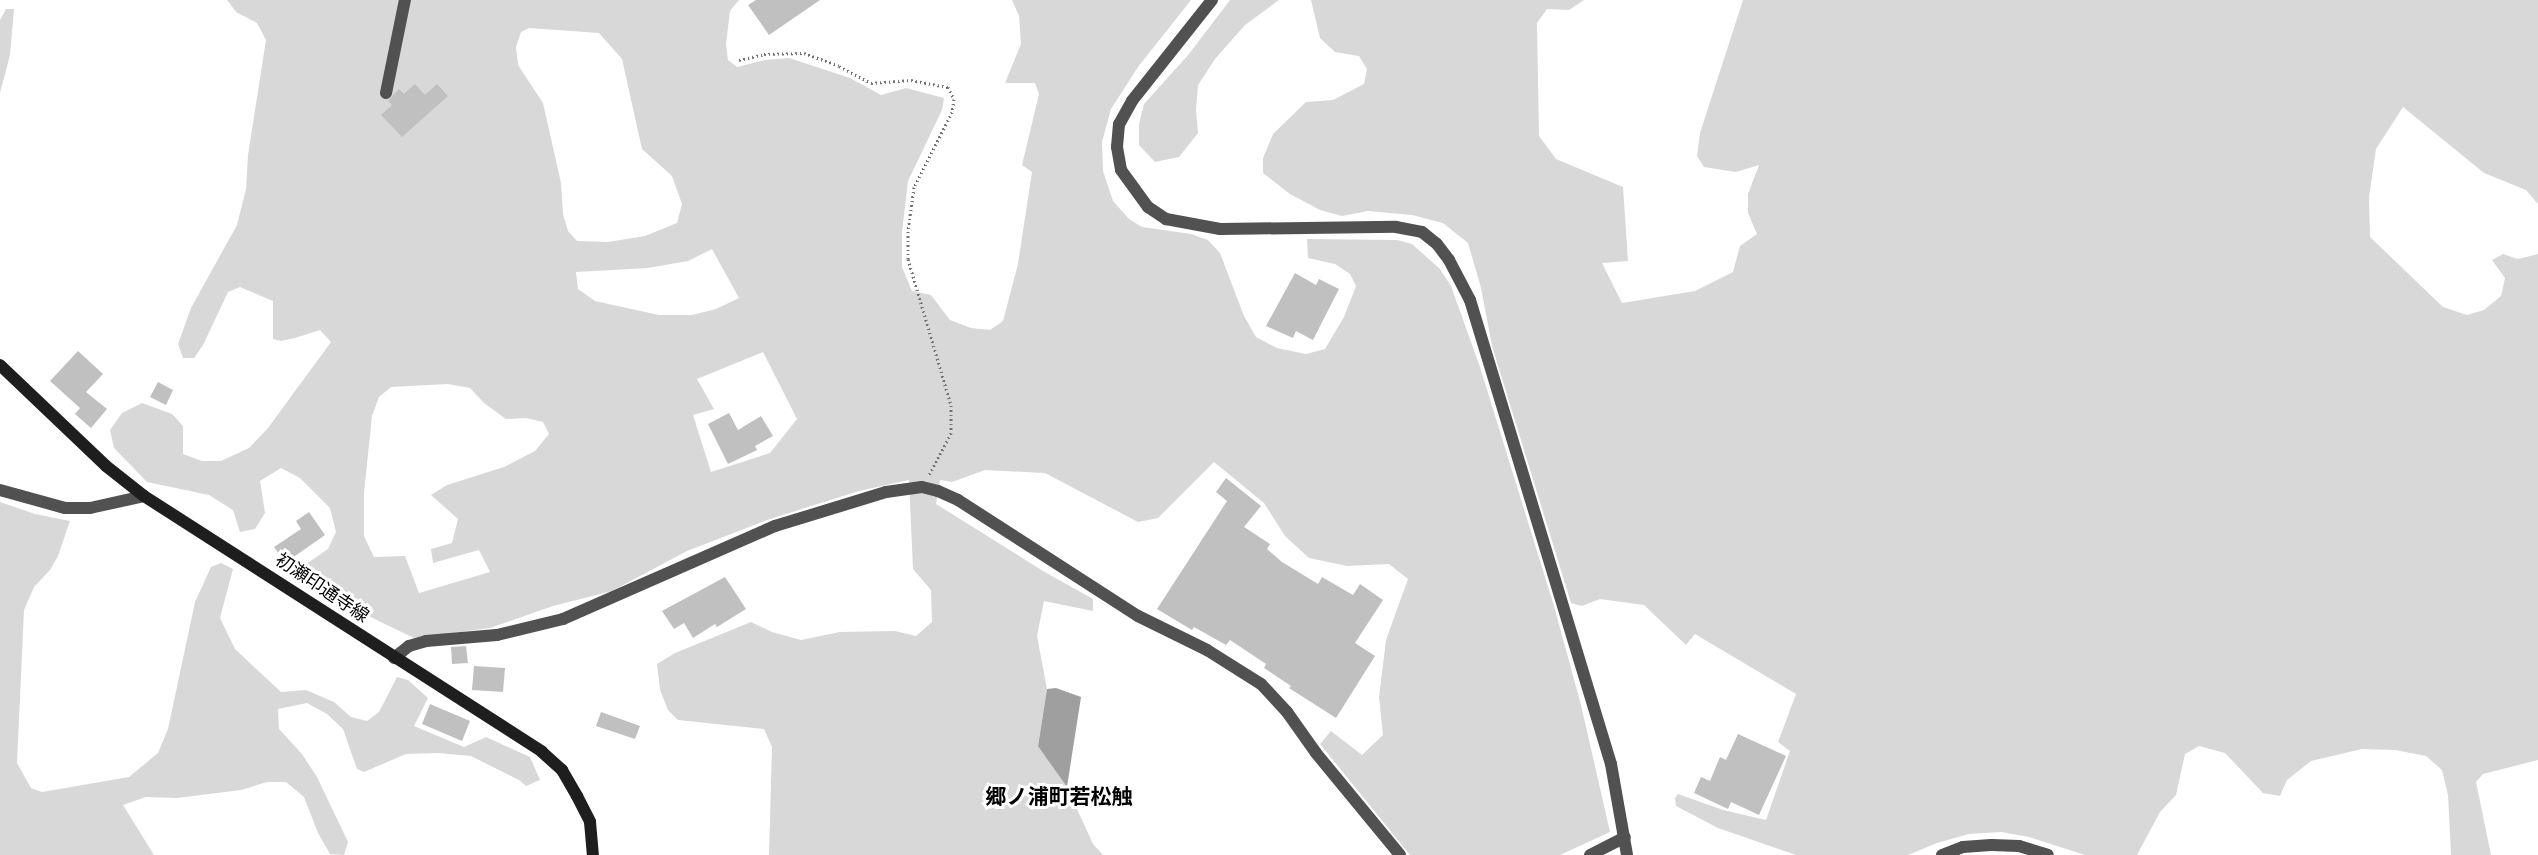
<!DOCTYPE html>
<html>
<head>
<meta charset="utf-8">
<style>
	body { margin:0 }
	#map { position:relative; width:2538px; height:855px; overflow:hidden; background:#fff; font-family:Poppins,"Noto Sans JP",sans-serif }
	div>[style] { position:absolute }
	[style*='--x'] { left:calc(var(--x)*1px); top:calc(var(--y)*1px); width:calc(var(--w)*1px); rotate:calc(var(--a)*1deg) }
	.green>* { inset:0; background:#d8d8d8 }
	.water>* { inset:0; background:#9f9f9f }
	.building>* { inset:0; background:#c0c0c0 }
	.path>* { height:3px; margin-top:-1.5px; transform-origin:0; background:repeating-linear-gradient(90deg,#737373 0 1.5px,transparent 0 4.5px) }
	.minor>* { height:12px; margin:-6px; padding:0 6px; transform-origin:6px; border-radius:6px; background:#515151 }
	.secondary>* { height:12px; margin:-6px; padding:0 6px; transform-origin:6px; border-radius:6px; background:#1e1e1e }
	span { translate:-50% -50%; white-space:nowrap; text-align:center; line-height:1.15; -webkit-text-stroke:6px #fff; paint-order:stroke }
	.street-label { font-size:18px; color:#000 }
	.quarter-label { font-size:21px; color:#000; font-weight:700 }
</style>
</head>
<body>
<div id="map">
	<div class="green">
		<div style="clip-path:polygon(evenodd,227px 0,739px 0,730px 11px,726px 44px,728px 60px,737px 67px,765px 60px,789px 58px,850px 78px,881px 95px,906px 88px,944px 98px,942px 110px,908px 181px,902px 232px,902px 267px,912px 291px,931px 295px,950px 320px,971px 328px,990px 330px,1003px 321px,1018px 264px,1032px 172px,1022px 165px,1039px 94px,1035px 83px,1005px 83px,1021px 44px,1019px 16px,1012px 0,1191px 0,1138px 67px,1111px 109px,1102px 142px,1103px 171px,1113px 201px,1129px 219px,1142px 227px,1191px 234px,1208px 240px,1220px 253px,1244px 316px,1256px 337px,1277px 348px,1306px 354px,1325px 349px,1344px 317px,1356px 286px,1350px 274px,1335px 264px,1308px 258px,1307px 239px,1397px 240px,1412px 244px,1440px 269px,1451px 286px,1480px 367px,1554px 606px,1581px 705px,1610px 832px,1560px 855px,1410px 855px,1320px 744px,1331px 731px,1362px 755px,1383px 735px,1379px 697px,1386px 640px,1408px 579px,1389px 564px,1347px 566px,1309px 558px,1285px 536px,1264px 503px,1214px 462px,1158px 518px,1138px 522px,1045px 473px,985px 470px,952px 482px,940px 480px,936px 504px,1043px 571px,1093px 599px,1093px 611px,1044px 601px,1037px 636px,1047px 689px,1038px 745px,1067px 787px,1093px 844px,1103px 855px,769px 855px,772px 747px,764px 729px,678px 720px,668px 710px,660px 690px,657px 664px,675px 653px,751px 622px,772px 632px,801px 640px,840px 632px,895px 631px,916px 636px,932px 622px,931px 590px,913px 569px,909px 480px,859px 491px,767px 520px,687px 551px,612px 591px,553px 606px,490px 628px,414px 638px,333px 599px,296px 571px,328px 549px,336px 532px,330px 508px,300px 478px,281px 468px,260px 481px,265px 513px,255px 529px,240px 532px,233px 510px,209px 495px,147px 482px,114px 448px,110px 430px,122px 413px,142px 403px,172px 414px,183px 426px,183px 454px,202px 461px,221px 461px,249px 448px,268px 428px,331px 342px,320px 330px,295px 338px,281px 341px,273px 339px,273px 301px,240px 287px,228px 292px,203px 345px,194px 358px,183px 358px,178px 344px,191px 308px,237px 225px,246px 189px,248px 155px,266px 40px,257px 23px,236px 12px,227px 0,529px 28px,599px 33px,622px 59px,642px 149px,672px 176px,682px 204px,677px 223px,645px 236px,608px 242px,577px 241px,568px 231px,563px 214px,561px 183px,543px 103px,518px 65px,516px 47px,521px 32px,529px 28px,227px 0,712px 249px,739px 298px,716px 309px,692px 315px,659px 315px,595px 301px,578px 289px,576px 272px,648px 268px,688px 261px,712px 249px,227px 0,763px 352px,797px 419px,770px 453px,711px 472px,693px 415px,714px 409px,697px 379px,763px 352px,227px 0,448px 384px,470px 388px,484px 403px,506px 419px,526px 418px,543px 422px,549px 434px,535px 451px,504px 467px,447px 485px,431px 495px,458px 519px,452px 543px,431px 549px,433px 563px,479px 550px,490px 572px,419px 593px,405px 556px,374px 557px,364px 536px,364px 493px,372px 416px,379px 397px,391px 387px,448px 384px)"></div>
		<div style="clip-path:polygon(1230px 0,1279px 0,1245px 25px,1215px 59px,1198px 85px,1196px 110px,1198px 133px,1179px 157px,1155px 162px,1139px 145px,1139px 124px,1144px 104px,1189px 54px)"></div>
		<div style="clip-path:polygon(1311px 0,1584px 0,1569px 10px,1547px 9px,1537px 23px,1539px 136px,1556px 159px,1623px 187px,1628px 261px,1602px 263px,1622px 303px,1695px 291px,1733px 272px,1740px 246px,1757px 234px,1748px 213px,1748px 194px,1759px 165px,1736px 172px,1704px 167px,1697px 156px,1700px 133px,1743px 0,2538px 0,2538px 204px,2526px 190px,2484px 173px,2403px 107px,2376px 149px,2369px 197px,2370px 237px,2443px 307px,2467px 315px,2484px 310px,2501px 296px,2505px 278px,2492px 260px,2503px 254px,2518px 259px,2538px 254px,2538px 760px,2483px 774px,2476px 782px,2491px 855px,2451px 855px,2448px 795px,2442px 770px,2426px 756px,2395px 750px,2362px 749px,2311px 761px,2287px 780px,2280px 796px,2263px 793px,2225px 753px,2199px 746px,2185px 754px,2176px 795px,2160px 812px,2137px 855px,2085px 855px,2029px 837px,2001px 832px,1969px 834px,1937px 843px,1908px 855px,1796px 855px,1718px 828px,1676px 806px,1675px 798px,1678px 794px,1723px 810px,1766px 820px,1790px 751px,1778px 742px,1796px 694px,1695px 634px,1686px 645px,1644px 605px,1600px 599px,1582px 606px,1571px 603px,1492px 346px,1481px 288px,1468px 243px,1443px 223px,1412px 215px,1368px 211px,1342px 216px,1320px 210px,1290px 194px,1263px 173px,1263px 158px,1273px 134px,1306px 102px,1333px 100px,1364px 84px,1367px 69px,1359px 56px,1335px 52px,1320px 38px)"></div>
		<div style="clip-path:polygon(6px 9px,14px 9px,10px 55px,0 93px,0 20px)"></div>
		<div style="clip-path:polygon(0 502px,35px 514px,70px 521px,58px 556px,50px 570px,34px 587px,24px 610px,17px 763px,31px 788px,42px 792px,129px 777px,158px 753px,168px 729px,195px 602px,211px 567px,221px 563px,233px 569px,220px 618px,235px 649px,281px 692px,306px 690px,334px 702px,351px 717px,367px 721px,379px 712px,397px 677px,408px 680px,428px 698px,414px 726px,464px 747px,486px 737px,530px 757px,540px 780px,526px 786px,519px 780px,471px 756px,438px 753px,406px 754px,364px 772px,357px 769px,343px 729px,327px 714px,307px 703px,278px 709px,279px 729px,302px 754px,317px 777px,348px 842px,344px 855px,330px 854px,318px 833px,304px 797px,286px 782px,267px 782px,241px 790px,177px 798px,146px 797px,123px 805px,154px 855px,0 855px)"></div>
	</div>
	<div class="water">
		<div style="clip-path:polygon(1056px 688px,1081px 697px,1067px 787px,1038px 746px,1047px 689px)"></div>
	</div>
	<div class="building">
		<div style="clip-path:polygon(756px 0,820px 0,769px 35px,748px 5px)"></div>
		<div style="clip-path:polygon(415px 84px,425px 95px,437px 84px,448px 96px,402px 137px,381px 115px,392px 105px,388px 101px,394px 94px,399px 89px,404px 94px)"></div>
		<div style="clip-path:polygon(1295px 273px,1316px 285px,1319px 279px,1339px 289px,1313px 340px,1296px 331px,1293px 338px,1266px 326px)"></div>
		<div style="clip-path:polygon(78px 351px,103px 374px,86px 392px,107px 409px,91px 428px,75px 414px,80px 408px,50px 381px)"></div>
		<div style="clip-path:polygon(158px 382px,173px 390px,166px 405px,150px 397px)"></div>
		<div style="clip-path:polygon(729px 413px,738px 430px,761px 416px,773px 436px,755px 446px,757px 450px,728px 464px,708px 424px)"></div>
		<div style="clip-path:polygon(1226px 478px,1261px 506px,1244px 527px,1270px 544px,1267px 549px,1282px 562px,1318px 584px,1322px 577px,1353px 595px,1360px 584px,1383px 600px,1355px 643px,1375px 656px,1336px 718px,1289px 688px,1291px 686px,1264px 668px,1266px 664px,1230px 640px,1226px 645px,1194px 627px,1192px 630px,1157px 609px,1227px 501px,1216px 492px)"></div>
		<div style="clip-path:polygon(309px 512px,325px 535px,285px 563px,274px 547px,301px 529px,296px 521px)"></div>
		<div style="clip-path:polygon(725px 577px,746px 609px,717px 627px,715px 624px,693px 638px,684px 623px,674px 629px,662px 611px)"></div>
		<div style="clip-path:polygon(466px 646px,468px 663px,452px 664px,451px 647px)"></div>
		<div style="clip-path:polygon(474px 666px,505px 668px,503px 692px,472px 690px)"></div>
		<div style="clip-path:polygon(430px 704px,470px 721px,462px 741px,422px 724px)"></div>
		<div style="clip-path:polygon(601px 712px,640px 726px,635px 739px,596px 726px)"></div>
		<div style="clip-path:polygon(1738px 734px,1786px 756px,1759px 815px,1731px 802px,1728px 809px,1694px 793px,1701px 777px,1710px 781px,1720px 757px,1726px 760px)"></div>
	</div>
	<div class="path">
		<div style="--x:739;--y:60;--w:26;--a:-13"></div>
		<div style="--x:764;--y:54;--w:40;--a:-1.4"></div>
		<div style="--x:804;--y:53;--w:37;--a:20"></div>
		<div style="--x:839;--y:66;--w:36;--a:28"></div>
		<div style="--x:871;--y:83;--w:40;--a:-4.3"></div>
		<div style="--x:911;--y:80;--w:38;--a:11"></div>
		<div style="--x:948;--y:87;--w:13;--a:63"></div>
		<div style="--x:954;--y:99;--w:13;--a:99"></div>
		<div style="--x:952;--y:112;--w:84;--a:116.9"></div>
		<div style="--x:914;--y:187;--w:44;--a:97.8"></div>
		<div style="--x:908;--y:231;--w:28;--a:90"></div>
		<div style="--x:908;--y:259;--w:152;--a:73.6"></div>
		<div style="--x:951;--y:405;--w:28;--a:90"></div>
		<div style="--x:951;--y:433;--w:47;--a:117.6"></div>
	</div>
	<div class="minor">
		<div style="--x:1212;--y:0;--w:129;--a:128.4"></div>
		<div style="--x:1132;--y:101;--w:26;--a:119"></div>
		<div style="--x:1119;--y:124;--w:23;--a:95"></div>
		<div style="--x:1117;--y:147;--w:23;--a:80"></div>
		<div style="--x:1121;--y:170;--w:46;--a:53.9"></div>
		<div style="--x:1148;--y:207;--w:22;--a:34"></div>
		<div style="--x:1166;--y:219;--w:55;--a:10.5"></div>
		<div style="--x:1220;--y:229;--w:176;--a:-0.7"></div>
		<div style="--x:1396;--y:227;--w:26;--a:11"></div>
		<div style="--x:1422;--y:232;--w:19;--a:39"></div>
		<div style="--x:1437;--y:244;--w:20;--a:53"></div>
		<div style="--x:1449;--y:260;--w:45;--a:62.3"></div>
		<div style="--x:1470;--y:300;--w:485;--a:73.1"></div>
		<div style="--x:1611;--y:764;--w:92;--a:80"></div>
		<div style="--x:386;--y:93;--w:95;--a:-78.5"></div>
		<div style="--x:0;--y:490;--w:67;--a:15.5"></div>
		<div style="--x:65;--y:508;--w:25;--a:0"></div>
		<div style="--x:90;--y:508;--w:55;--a:-12.5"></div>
		<div style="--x:394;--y:658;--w:19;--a:-39"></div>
		<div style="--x:409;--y:646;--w:18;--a:-16"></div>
		<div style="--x:426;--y:641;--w:71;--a:-4.8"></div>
		<div style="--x:497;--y:635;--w:68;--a:-13.6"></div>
		<div style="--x:563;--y:619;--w:232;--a:-23.7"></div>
		<div style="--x:775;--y:526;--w:116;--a:-17"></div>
		<div style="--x:886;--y:492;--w:36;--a:-8"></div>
		<div style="--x:922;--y:487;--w:16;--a:14"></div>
		<div style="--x:938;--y:491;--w:22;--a:24"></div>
		<div style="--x:958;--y:500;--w:214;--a:32.8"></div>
		<div style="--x:1138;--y:616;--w:77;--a:26.2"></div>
		<div style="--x:1207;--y:650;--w:64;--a:32.2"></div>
		<div style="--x:1261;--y:684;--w:38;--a:47"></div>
		<div style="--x:1287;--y:712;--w:50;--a:54.7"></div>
		<div style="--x:1316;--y:753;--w:132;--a:50.5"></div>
		<div style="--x:1590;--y:855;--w:39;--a:-27"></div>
		<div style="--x:1942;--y:855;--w:22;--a:-21"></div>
		<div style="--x:1963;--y:847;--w:28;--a:-4"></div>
		<div style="--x:1991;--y:845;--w:28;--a:2"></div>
		<div style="--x:2019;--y:846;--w:30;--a:17"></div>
	</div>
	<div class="secondary">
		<div style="--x:0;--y:365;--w:146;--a:43.6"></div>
		<div style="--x:106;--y:466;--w:48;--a:38.3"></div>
		<div style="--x:144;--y:496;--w:473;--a:32.7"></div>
		<div style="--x:542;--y:752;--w:27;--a:42"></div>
		<div style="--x:562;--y:770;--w:30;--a:60"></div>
		<div style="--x:577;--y:796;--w:29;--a:63"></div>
		<div style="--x:590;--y:822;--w:33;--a:85"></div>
	</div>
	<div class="street-label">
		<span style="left:322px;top:588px;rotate:34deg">初瀬印通寺線</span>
	</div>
	<div class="quarter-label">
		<span style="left:1059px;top:797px">郷ノ浦町若松触</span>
	</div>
</div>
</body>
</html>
